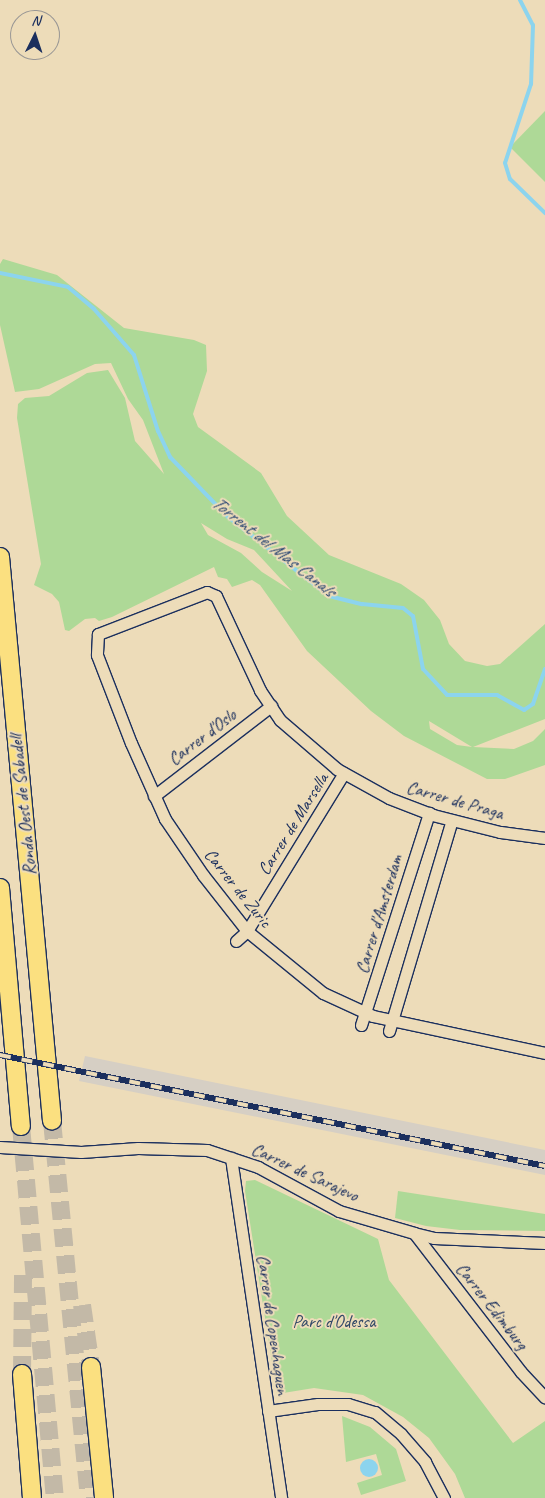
<!DOCTYPE html>
<html>
<head>
<meta charset="utf-8">
<style>
	body { margin:0 }
	#map { position:relative; width:545px; height:1498px; overflow:hidden; background:#eddcb9; font-family:Caveat,sans-serif }
	div>[style] { position:absolute }
	[style*='--x'] { left:calc(var(--x)*1px); top:calc(var(--y)*1px); width:calc(var(--w)*1px); rotate:calc(var(--a)*1deg) }
	.built>* { inset:0; background:#d6cfc4 }
	.green>* { inset:0; background:#aed997 }
	.water>* { inset:0; background:#8cd4ee }
	.round { border-radius:50% }
	.stream>* { height:4px; margin:-2px; padding:0 2px; transform-origin:2px; border-radius:2px; background:#8cd4ee }
	.highway-tunnel>* { height:18px; margin-top:-9px; transform-origin:0; background:repeating-linear-gradient(90deg,#c3b9a7 0 18px,transparent 0 27px) }
	.roads { filter:drop-shadow(1px 0 #1b2f5e) drop-shadow(-1px 0 #1b2f5e) drop-shadow(0 1px #1b2f5e) drop-shadow(0 -1px #1b2f5e) }
	.minor>* { height:11px; margin:-5.5px; padding:0 5.5px; transform-origin:5.5px; border-radius:5.5px; background:#eddcb9 }
	.highway>* { height:18px; margin:-9px; padding:0 9px; transform-origin:9px; border-radius:9px; background:#fbe080 }
	.rail>* { height:5.5px; margin-top:-2.75px; transform-origin:0; background:repeating-linear-gradient(90deg,#eddcb9 0 11px,#1b2f5e 0 22px); box-sizing:border-box; border-block:1px solid #1b2f5e }
	span { translate:-50% -50%; white-space:nowrap; text-align:center; line-height:1.15; -webkit-text-stroke:4px #eddcb9; paint-order:stroke }
	.street-label { font-size:18px; color:#1b2f5e }
	.park-label { font-size:18px; color:#314867 }
	.water-label { font-size:19px; color:#2c4874; font-style:italic }
	.north { position:absolute; left:10px; top:10px; width:50px; height:50px; box-sizing:border-box; background:#eddcb9; border:1px solid #999795; border-radius:50%; rotate:4deg; font-size:14px; font-weight:700; line-height:20px; text-align:center; color:#1b2f5e }
	.north::after { content:''; display:block; margin:auto; width:18px; height:22px; background:#1b2f5e; clip-path:polygon(50% 0,100% 100%,50% 72%,0 100%) }
</style>
</head>
<body>
<div id="map">
	<div class="built">
		<div style="clip-path:polygon(85px 1056px,545px 1150px,545px 1175px,79px 1081px)"></div>
	</div>
	<div class="green">
		<div style="clip-path:polygon(545px 111px,545px 182px,510px 147px)"></div>
		<div style="clip-path:polygon(evenodd,3px 259px,57px 275px,124px 328px,194px 340px,206px 345px,207px 371px,193px 414px,198px 427px,261px 473px,287px 516px,329px 555px,401px 584px,424px 600px,440px 620px,449px 644px,465px 661px,487px 666px,500px 664px,545px 624px,545px 719px,473px 747px,514px 749px,533px 741px,545px 729px,545px 765px,505px 779px,487px 779px,404px 736px,371px 711px,307px 651px,260px 585px,252px 580px,232px 587px,227px 579px,218px 577px,214px 567px,112px 617px,99px 621px,95px 618px,85px 619px,69px 631px,65px 630px,59px 602px,52px 594px,34px 585px,41px 564px,17px 418px,18px 404px,25px 398px,49px 396px,87px 373px,108px 370px,125px 398px,135px 441px,164px 474px,143px 420px,128px 399px,111px 363px,95px 364px,39px 389px,15px 392px,0 325px,0 264px,3px 259px,201px 523px,227px 539px,254px 550px,292px 591px,262px 572px,241px 553px,208px 535px,201px 523px,3px 259px,429px 721px,472px 747px,457px 745px,430px 729px,429px 721px)"></div>
		<div style="clip-path:polygon(255px 1180px,378px 1239px,389px 1280px,513px 1443px,545px 1421px,545px 1498px,465px 1498px,455px 1474px,429px 1438px,403px 1417px,363px 1395px,314px 1388px,277px 1394px,245px 1191px,246px 1181px)"></div>
		<div style="clip-path:polygon(398px 1191px,545px 1214px,545px 1231px,460px 1230px,426px 1226px,395px 1218px)"></div>
		<div style="clip-path:polygon(342px 1416px,370px 1427px,396px 1449px,406px 1481px,361px 1495px,357px 1483px,382px 1475px,376px 1454px,346px 1462px)"></div>
	</div>
	<div class="water">
		<div class="round" style="left:360px;top:1459px;width:18px;height:18px"></div>
	</div>
	<div class="stream">
		<div style="--x:520;--y:0;--w:28;--a:63"></div>
		<div style="--x:533;--y:25;--w:59;--a:91.9"></div>
		<div style="--x:531;--y:84;--w:83;--a:108.2"></div>
		<div style="--x:505;--y:163;--w:17;--a:73"></div>
		<div style="--x:510;--y:179;--w:49;--a:44.2"></div>
		<div style="--x:0;--y:273;--w:69;--a:11.6"></div>
		<div style="--x:68;--y:287;--w:34;--a:40"></div>
		<div style="--x:94;--y:309;--w:61;--a:49"></div>
		<div style="--x:134;--y:355;--w:80;--a:72.5"></div>
		<div style="--x:158;--y:431;--w:29;--a:65"></div>
		<div style="--x:170;--y:457;--w:83;--a:46"></div>
		<div style="--x:228;--y:517;--w:128;--a:38"></div>
		<div style="--x:329;--y:596;--w:34;--a:14"></div>
		<div style="--x:362;--y:604;--w:41;--a:5.6"></div>
		<div style="--x:403;--y:608;--w:13;--a:39"></div>
		<div style="--x:413;--y:616;--w:54;--a:79.3"></div>
		<div style="--x:423;--y:669;--w:35;--a:47"></div>
		<div style="--x:447;--y:695;--w:50;--a:0"></div>
		<div style="--x:497;--y:695;--w:31;--a:29"></div>
		<div style="--x:524;--y:710;--w:11;--a:-34"></div>
		<div style="--x:533;--y:704;--w:37;--a:-71"></div>
	</div>
	<div class="highway-tunnel">
		<div style="--x:52;--y:1121;--w:379;--a:84.4"></div>
		<div style="--x:21;--y:1126;--w:374;--a:84.8"></div>
		<div style="--x:82;--y:1305;--w:63;--a:81.7"></div>
		<div style="--x:22;--y:1374;--w:104;--a:-89.4"></div>
	</div>
	<div class="roads">
		<div class="minor">
			<div style="--x:154;--y:796;--w:148;--a:-37.6"></div>
			<div style="--x:545;--y:838;--w:45;--a:-172.4"></div>
			<div style="--x:500;--y:832;--w:69;--a:-165.8"></div>
			<div style="--x:433;--y:815;--w:47;--a:-158.9"></div>
			<div style="--x:389;--y:798;--w:60;--a:-150.9"></div>
			<div style="--x:337;--y:769;--w:75;--a:-139.3"></div>
			<div style="--x:280;--y:720;--w:36;--a:-124"></div>
			<div style="--x:260;--y:690;--w:104;--a:-115.1"></div>
			<div style="--x:216;--y:596;--w:10;--a:-156"></div>
			<div style="--x:207;--y:592;--w:117;--a:158.9"></div>
			<div style="--x:98;--y:634;--w:21;--a:93"></div>
			<div style="--x:97;--y:655;--w:94;--a:68.9"></div>
			<div style="--x:131;--y:743;--w:83;--a:65.9"></div>
			<div style="--x:165;--y:819;--w:68;--a:55.8"></div>
			<div style="--x:203;--y:875;--w:71;--a:51.8"></div>
			<div style="--x:247;--y:931;--w:98;--a:39.2"></div>
			<div style="--x:323;--y:993;--w:55;--a:24.7"></div>
			<div style="--x:373;--y:1016;--w:176;--a:12.1"></div>
			<div style="--x:236;--y:941;--w:15;--a:-42"></div>
			<div style="--x:247;--y:931;--w:185;--a:-58.5"></div>
			<div style="--x:361;--y:1025;--w:223;--a:-72.2"></div>
			<div style="--x:389;--y:1031;--w:220;--a:-73.4"></div>
			<div style="--x:0;--y:1147;--w:81;--a:3.5"></div>
			<div style="--x:81;--y:1152;--w:57;--a:-4"></div>
			<div style="--x:138;--y:1148;--w:69;--a:1.7"></div>
			<div style="--x:207;--y:1150;--w:54;--a:18.4"></div>
			<div style="--x:258;--y:1167;--w:92;--a:28.5"></div>
			<div style="--x:339;--y:1211;--w:78;--a:16.3"></div>
			<div style="--x:414;--y:1233;--w:21;--a:14"></div>
			<div style="--x:434;--y:1238;--w:111;--a:2.6"></div>
			<div style="--x:231;--y:1158;--w:344;--a:81.6"></div>
			<div style="--x:414;--y:1233;--w:175;--a:52.4"></div>
			<div style="--x:521;--y:1372;--w:35;--a:47"></div>
			<div style="--x:268;--y:1411;--w:50;--a:-8"></div>
			<div style="--x:318;--y:1404;--w:30;--a:0"></div>
			<div style="--x:348;--y:1404;--w:28;--a:17"></div>
			<div style="--x:375;--y:1412;--w:34;--a:40"></div>
			<div style="--x:401;--y:1434;--w:37;--a:49"></div>
			<div style="--x:425;--y:1462;--w:41;--a:62.2"></div>
		</div>
		<div class="highway">
			<div style="--x:0;--y:557;--w:566;--a:84.73"></div>
			<div style="--x:0;--y:888;--w:239;--a:85"></div>
			<div style="--x:91;--y:1367;--w:132;--a:84.3"></div>
			<div style="--x:22;--y:1374;--w:124;--a:85.4"></div>
		</div>
	</div>
	<div class="rail">
		<div style="--x:0;--y:1055;--w:556;--a:11.51"></div>
	</div>
	<div class="street-label">
		<span style="left:202px;top:737px;rotate:-37deg">Carrer d'Oslo</span>
		<span style="left:455px;top:800px;rotate:16deg">Carrer de Praga</span>
		<span style="left:23px;top:805px;rotate:-96deg">Ronda Oest de Sabadell</span>
		<span style="left:293px;top:824px;rotate:-58deg">Carrer de Marsella</span>
		<span style="left:238px;top:888px;rotate:51deg">Carrer de Zuric</span>
		<span style="left:379px;top:914px;rotate:-73deg">Carrer d'Amsterdam</span>
		<span style="left:305px;top:1172px;rotate:25deg">Carrer de Sarajevo</span>
		<span style="left:492px;top:1306px;rotate:52deg">Carrer Edimburg</span>
		<span style="left:273px;top:1325px;rotate:82deg">Carrer de Copenhaguen</span>
	</div>
	<div class="park-label">
		<span style="left:334px;top:1321px">Parc d'Odessa</span>
	</div>
	<div class="water-label">
		<span style="left:273px;top:547px;rotate:38deg">Torrent del Mas Canals</span>
	</div>
	<div class="north">N</div>
</div>
</body>
</html>
